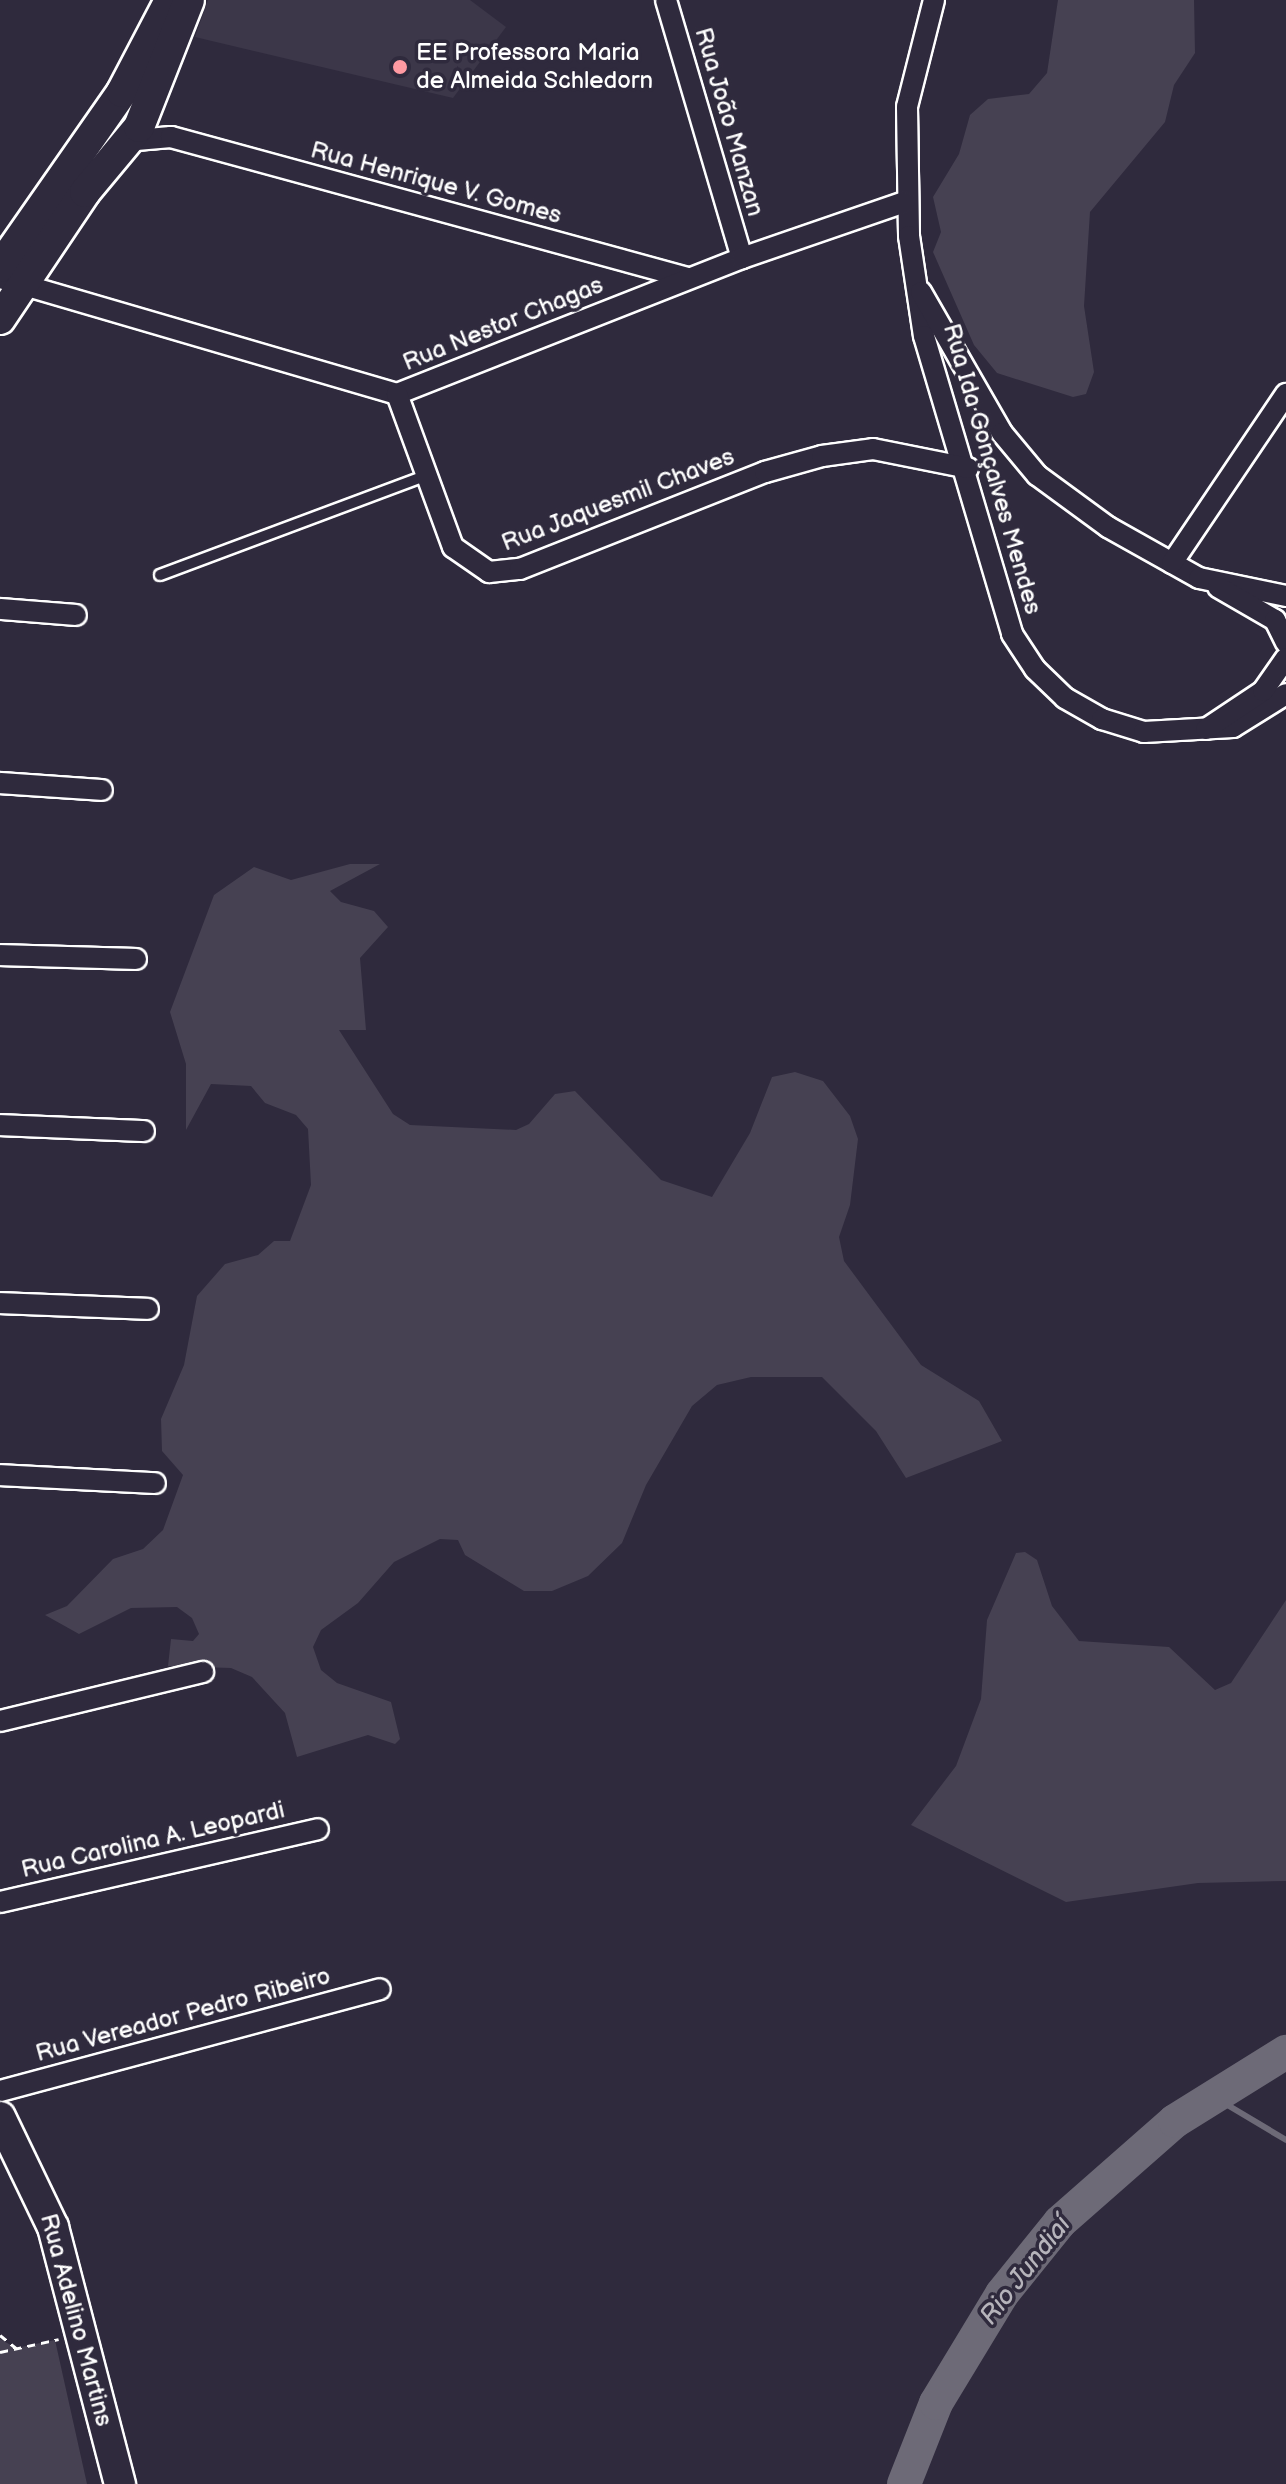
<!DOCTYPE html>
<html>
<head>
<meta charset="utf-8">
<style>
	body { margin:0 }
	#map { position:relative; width:1286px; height:2484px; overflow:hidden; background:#2f2a3d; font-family:"Balsamiq Sans",sans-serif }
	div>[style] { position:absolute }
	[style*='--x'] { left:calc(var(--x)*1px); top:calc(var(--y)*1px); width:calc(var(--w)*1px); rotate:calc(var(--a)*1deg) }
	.built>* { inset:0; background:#3c3749 }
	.green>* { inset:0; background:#464152 }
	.stream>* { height:6px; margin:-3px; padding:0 3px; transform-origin:3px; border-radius:3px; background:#6d6a77 }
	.river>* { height:34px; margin:-17px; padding:0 17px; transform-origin:17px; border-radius:17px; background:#6d6a77 }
	.path>* { height:3px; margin-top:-1.5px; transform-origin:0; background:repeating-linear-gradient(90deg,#fff 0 8px,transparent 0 14px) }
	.roads { filter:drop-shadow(2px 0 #fff) drop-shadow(-2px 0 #fff) drop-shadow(0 2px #fff) drop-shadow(0 -2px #fff) }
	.lane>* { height:10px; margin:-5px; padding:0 5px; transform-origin:5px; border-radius:5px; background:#2f2a3d }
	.street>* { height:20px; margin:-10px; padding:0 10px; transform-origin:10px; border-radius:10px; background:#2f2a3d }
	.secondary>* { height:30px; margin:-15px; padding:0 15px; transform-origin:15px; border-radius:15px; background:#2f2a3d }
	.dots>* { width:22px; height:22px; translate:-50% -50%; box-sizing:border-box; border:4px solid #2f2a3d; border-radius:50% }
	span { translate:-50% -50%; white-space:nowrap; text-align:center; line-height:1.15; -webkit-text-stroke:7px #2f2a3d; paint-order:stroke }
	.poi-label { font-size:24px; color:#fff }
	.left { translate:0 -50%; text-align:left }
	.street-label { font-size:24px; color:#fff }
	.water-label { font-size:26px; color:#b6b4bb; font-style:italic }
</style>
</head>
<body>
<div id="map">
	<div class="built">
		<div style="clip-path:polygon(208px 0,470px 0,506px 27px,453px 98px,195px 37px)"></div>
	</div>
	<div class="green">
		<div style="clip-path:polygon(1058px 0,1194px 0,1195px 53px,1174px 85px,1165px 122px,1090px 212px,1084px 306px,1094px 372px,1086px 394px,1073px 397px,997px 373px,974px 345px,933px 252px,941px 232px,933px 197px,959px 154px,970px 115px,988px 99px,1029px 94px,1047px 73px)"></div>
		<div style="clip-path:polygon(350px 864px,380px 864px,330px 891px,341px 902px,374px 911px,388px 927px,360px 958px,366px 1030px,339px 1030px,393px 1114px,410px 1125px,516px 1130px,529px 1124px,555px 1094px,575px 1091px,661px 1180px,712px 1197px,750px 1133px,772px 1077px,795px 1072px,823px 1081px,850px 1116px,858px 1139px,850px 1205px,839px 1237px,844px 1261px,921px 1365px,979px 1401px,1002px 1441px,906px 1478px,876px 1431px,822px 1377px,751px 1377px,717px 1385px,692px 1406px,646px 1485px,622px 1543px,588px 1576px,552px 1591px,524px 1591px,465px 1555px,458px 1540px,440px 1539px,394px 1562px,358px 1603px,321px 1630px,313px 1647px,321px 1670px,337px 1683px,391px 1702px,400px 1739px,395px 1744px,368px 1735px,297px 1757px,285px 1713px,252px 1677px,231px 1668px,168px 1666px,171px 1639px,193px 1641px,199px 1634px,192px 1618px,177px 1607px,131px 1608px,79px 1634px,45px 1615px,67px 1606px,113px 1559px,143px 1549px,163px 1530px,183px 1475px,162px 1451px,161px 1419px,184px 1365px,197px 1296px,225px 1264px,258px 1255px,274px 1241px,290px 1241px,311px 1185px,308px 1129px,296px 1115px,265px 1103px,251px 1086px,211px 1084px,186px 1130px,186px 1064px,170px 1012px,214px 895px,254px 867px,291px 880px)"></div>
		<div style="clip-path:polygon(1025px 1552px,1037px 1560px,1052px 1606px,1079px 1641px,1169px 1647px,1215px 1690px,1231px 1683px,1286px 1600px,1286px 1881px,1198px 1883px,1066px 1902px,911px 1825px,956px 1766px,981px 1699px,987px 1620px,1016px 1553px)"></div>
		<div style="clip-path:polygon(0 2339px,16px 2348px,55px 2340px,87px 2484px,0 2484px)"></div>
	</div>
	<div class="stream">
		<div style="--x:1214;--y:2097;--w:84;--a:30.8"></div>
	</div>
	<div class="river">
		<div style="--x:904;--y:2484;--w:87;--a:-68.4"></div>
		<div style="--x:936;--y:2403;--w:127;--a:-58.8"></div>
		<div style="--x:1002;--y:2294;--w:92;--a:-51.1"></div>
		<div style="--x:1060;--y:2222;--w:153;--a:-41.3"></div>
		<div style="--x:1175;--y:2121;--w:131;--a:-31.9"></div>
	</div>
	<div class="path">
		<div style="--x:0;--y:2335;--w:21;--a:39"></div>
		<div style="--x:0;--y:2352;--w:60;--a:-12.4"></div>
	</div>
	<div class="roads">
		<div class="lane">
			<div style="--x:160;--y:575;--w:283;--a:-20.5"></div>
		</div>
		<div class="street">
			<div style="--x:666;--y:0;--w:269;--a:73.6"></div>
			<div style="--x:934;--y:0;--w:110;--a:104.2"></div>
			<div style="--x:907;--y:107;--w:129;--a:89.1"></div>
			<div style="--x:909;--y:236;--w:101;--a:81.5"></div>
			<div style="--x:924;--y:336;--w:311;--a:73.5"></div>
			<div style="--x:1012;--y:634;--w:42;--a:56.7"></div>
			<div style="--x:1035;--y:669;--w:42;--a:44"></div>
			<div style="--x:1065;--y:698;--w:43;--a:29.6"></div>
			<div style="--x:1102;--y:719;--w:44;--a:17.2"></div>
			<div style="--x:1144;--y:732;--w:89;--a:-3.2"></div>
			<div style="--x:1233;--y:727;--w:62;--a:-31.9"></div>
			<div style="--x:125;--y:141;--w:46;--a:-5"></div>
			<div style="--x:171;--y:137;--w:536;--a:15.26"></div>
			<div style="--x:0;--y:278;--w:414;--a:16.3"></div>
			<div style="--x:397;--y:394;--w:371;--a:-21.5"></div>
			<div style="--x:742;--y:258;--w:172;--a:-19"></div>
			<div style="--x:921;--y:292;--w:163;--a:60.1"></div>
			<div style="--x:1002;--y:433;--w:55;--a:50.2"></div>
			<div style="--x:1037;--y:475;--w:88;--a:36.2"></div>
			<div style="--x:1108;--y:527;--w:104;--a:29.3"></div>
			<div style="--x:1199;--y:578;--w:89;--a:11.7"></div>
			<div style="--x:397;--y:394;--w:163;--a:69.9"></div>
			<div style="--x:453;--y:547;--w:44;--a:34.8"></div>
			<div style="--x:489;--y:572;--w:31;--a:-6"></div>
			<div style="--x:520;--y:569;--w:264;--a:-21.6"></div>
			<div style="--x:765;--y:472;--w:59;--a:-15.7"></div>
			<div style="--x:822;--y:456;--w:51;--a:-7.8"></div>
			<div style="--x:873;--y:449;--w:97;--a:11.3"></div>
			<div style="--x:1172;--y:563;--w:204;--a:-56"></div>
			<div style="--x:1218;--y:587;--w:66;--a:30.1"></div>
			<div style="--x:1275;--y:620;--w:25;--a:64"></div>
			<div style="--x:0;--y:609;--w:76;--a:4.5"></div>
			<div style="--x:1206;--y:729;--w:69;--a:-33.7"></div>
			<div style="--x:1263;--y:691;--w:40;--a:-55.1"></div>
			<div style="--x:0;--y:783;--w:102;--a:3.9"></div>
			<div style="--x:0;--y:955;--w:136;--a:1.7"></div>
			<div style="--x:0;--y:1125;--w:144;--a:2.4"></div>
			<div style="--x:0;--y:1303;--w:148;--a:2.3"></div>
			<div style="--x:0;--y:1475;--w:155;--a:3"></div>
			<div style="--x:0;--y:1721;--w:209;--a:-13.6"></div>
			<div style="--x:0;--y:1902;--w:326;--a:-12.9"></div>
			<div style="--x:0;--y:2091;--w:393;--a:-15"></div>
		</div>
		<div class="secondary">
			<div style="--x:0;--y:267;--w:213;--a:-55.1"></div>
			<div style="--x:122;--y:92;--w:104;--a:-62.4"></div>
			<div style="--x:0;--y:319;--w:153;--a:-56.2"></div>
			<div style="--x:85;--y:192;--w:85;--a:-50.3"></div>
			<div style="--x:139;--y:127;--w:136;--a:-68.5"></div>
			<div style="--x:0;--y:2117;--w:122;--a:64.3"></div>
			<div style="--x:53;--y:2227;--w:266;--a:75.4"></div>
		</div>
	</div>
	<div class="dots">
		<div style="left:400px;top:67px;background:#ff9aa2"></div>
	</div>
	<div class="poi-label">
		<span class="left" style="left:416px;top:67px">EE Professora Maria<br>de Almeida Schledorn</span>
	</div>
	<div class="street-label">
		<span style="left:729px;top:122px;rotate:74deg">Rua João Manzan</span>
		<span style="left:436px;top:183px;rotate:15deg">Rua Henrique V. Gomes</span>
		<span style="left:503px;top:324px;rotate:-22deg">Rua Nestor Chagas</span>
		<span style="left:992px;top:469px;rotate:74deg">Rua Ida Gonçalves Mendes</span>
		<span style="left:618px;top:500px;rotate:-21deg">Rua Jaquesmil Chaves</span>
		<span style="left:153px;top:1840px;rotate:-13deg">Rua Carolina A. Leopardi</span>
		<span style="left:183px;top:2015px;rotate:-15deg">Rua Vereador Pedro Ribeiro</span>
		<span style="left:76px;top:2320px;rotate:75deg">Rua Adelino Martins</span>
	</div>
	<div class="water-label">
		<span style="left:1026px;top:2271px;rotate:-52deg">Rio Jundiaí</span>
	</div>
</div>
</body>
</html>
